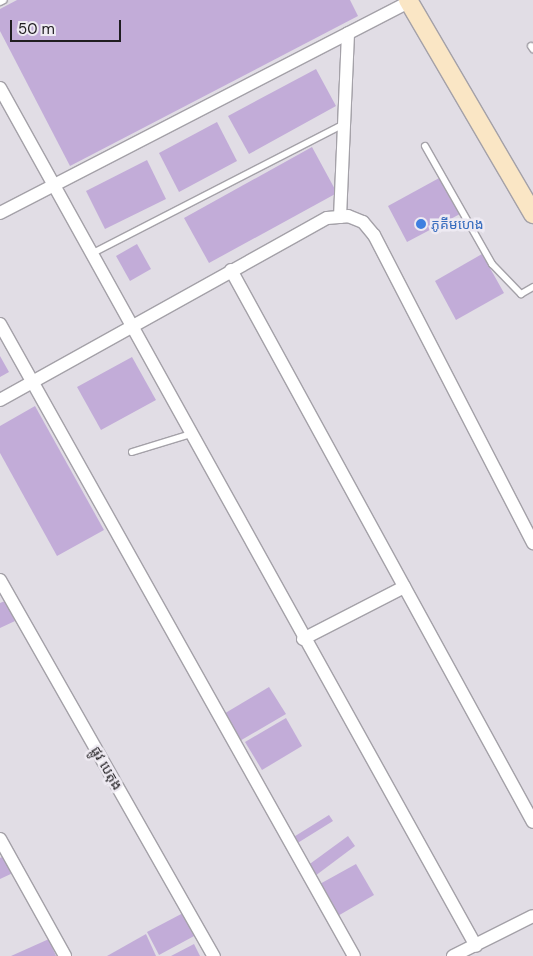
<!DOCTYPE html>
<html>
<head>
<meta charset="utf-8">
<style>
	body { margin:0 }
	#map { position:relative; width:533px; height:956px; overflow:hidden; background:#e1dde5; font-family:"DM Sans","Noto Sans Khmer",sans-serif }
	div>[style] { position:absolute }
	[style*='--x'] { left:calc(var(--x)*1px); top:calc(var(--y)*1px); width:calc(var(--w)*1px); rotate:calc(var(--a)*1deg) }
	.building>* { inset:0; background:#c2acd8 }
	.roads { filter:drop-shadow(1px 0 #a4a1a8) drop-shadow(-1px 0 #a4a1a8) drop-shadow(0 1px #a4a1a8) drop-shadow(0 -1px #a4a1a8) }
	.lane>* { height:6px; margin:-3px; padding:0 3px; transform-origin:3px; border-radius:3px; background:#fff }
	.street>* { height:12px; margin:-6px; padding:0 6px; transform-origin:6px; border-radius:6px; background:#fff }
	.secondary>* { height:18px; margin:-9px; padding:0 9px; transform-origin:9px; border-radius:9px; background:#fae6c5 }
	.dots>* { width:14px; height:14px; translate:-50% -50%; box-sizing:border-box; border:2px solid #eeeaf2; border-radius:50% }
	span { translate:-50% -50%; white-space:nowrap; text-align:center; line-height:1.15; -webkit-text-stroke:5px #eeeaf2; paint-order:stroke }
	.shop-label { font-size:14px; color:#366cbe }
	.left { translate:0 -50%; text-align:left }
	.street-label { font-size:14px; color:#1f1d20 }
	.scale { position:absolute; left:10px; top:20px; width:111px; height:22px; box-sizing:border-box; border:2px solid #1f1d20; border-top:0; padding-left:6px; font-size:15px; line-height:18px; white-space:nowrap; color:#1f1d20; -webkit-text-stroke:4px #eeeaf2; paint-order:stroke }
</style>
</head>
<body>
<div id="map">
	<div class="building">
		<div style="clip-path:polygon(17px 0,350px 0,358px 16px,70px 166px,0 31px,0 9px)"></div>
		<div style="clip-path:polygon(316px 69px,336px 106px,249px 154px,228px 116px)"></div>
		<div style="clip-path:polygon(217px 122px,237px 161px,179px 192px,159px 153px)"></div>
		<div style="clip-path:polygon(312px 147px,337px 193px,209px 263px,184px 218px)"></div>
		<div style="clip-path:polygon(147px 160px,166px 199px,105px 229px,86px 191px)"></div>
		<div style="clip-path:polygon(441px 177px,460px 214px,407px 242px,388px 206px)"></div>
		<div style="clip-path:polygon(137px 244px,151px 269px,130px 281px,116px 256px)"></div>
		<div style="clip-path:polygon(482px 254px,504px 293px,456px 320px,435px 281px)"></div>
		<div style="clip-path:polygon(0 356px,9px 372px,0 377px)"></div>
		<div style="clip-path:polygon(132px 357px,156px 400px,101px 430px,77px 387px)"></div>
		<div style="clip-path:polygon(35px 406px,104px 530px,57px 556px,0 453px,0 426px)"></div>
		<div style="clip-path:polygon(5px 601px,15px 621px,0 628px,0 603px)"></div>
		<div style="clip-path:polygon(269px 687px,286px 714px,238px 742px,222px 715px)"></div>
		<div style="clip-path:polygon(286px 718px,302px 746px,262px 770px,245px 742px)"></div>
		<div style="clip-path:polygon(329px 815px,333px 821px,296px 844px,292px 838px)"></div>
		<div style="clip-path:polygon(348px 836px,355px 846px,315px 876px,307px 866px)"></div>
		<div style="clip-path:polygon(6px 855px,15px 872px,0 879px,0 858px)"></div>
		<div style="clip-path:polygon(356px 864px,374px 895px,336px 917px,318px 885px)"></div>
		<div style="clip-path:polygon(185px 912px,196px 935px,159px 955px,147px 932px)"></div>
		<div style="clip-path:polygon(146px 934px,156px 956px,107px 956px)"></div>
		<div style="clip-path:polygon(49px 939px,56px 956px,11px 956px)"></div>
		<div style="clip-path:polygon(194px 944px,200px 956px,171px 956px)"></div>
	</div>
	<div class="roads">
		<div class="lane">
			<div style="--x:0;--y:2;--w:4;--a:-27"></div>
			<div style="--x:531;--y:46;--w:4;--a:56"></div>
			<div style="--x:425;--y:146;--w:136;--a:60.4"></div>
			<div style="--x:492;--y:264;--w:42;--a:46"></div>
			<div style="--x:521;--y:294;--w:14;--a:-30"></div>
			<div style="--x:91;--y:254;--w:284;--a:-27.2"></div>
			<div style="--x:132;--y:452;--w:62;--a:-17"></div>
		</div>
		<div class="street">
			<div style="--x:0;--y:88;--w:981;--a:60.98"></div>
			<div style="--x:0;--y:213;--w:460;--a:-27.3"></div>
			<div style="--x:340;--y:217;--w:184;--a:-87.5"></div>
			<div style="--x:231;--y:270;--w:629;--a:61.32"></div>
			<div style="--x:0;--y:324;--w:724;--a:60.75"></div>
			<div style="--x:0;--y:400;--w:374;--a:-29.1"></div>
			<div style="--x:327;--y:218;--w:21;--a:-5"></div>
			<div style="--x:348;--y:216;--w:16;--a:22"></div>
			<div style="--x:363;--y:222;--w:17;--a:50"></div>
			<div style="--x:374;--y:235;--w:347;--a:62.7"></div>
			<div style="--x:0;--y:580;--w:433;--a:60.4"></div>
			<div style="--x:303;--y:639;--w:114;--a:-27.2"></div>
			<div style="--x:0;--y:839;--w:134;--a:60.9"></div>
			<div style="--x:453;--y:956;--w:89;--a:-26.6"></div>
		</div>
		<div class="secondary">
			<div style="--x:408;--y:0;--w:248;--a:59.7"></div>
		</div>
	</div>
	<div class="dots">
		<div style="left:421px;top:224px;background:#3f7fe0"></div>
	</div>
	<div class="shop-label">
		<span class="left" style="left:431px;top:224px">ភូគីមហេង</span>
	</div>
	<div class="street-label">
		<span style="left:107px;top:768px;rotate:60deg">ផ្លូវ បេតុង</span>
	</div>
	<div class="scale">50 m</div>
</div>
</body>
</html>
